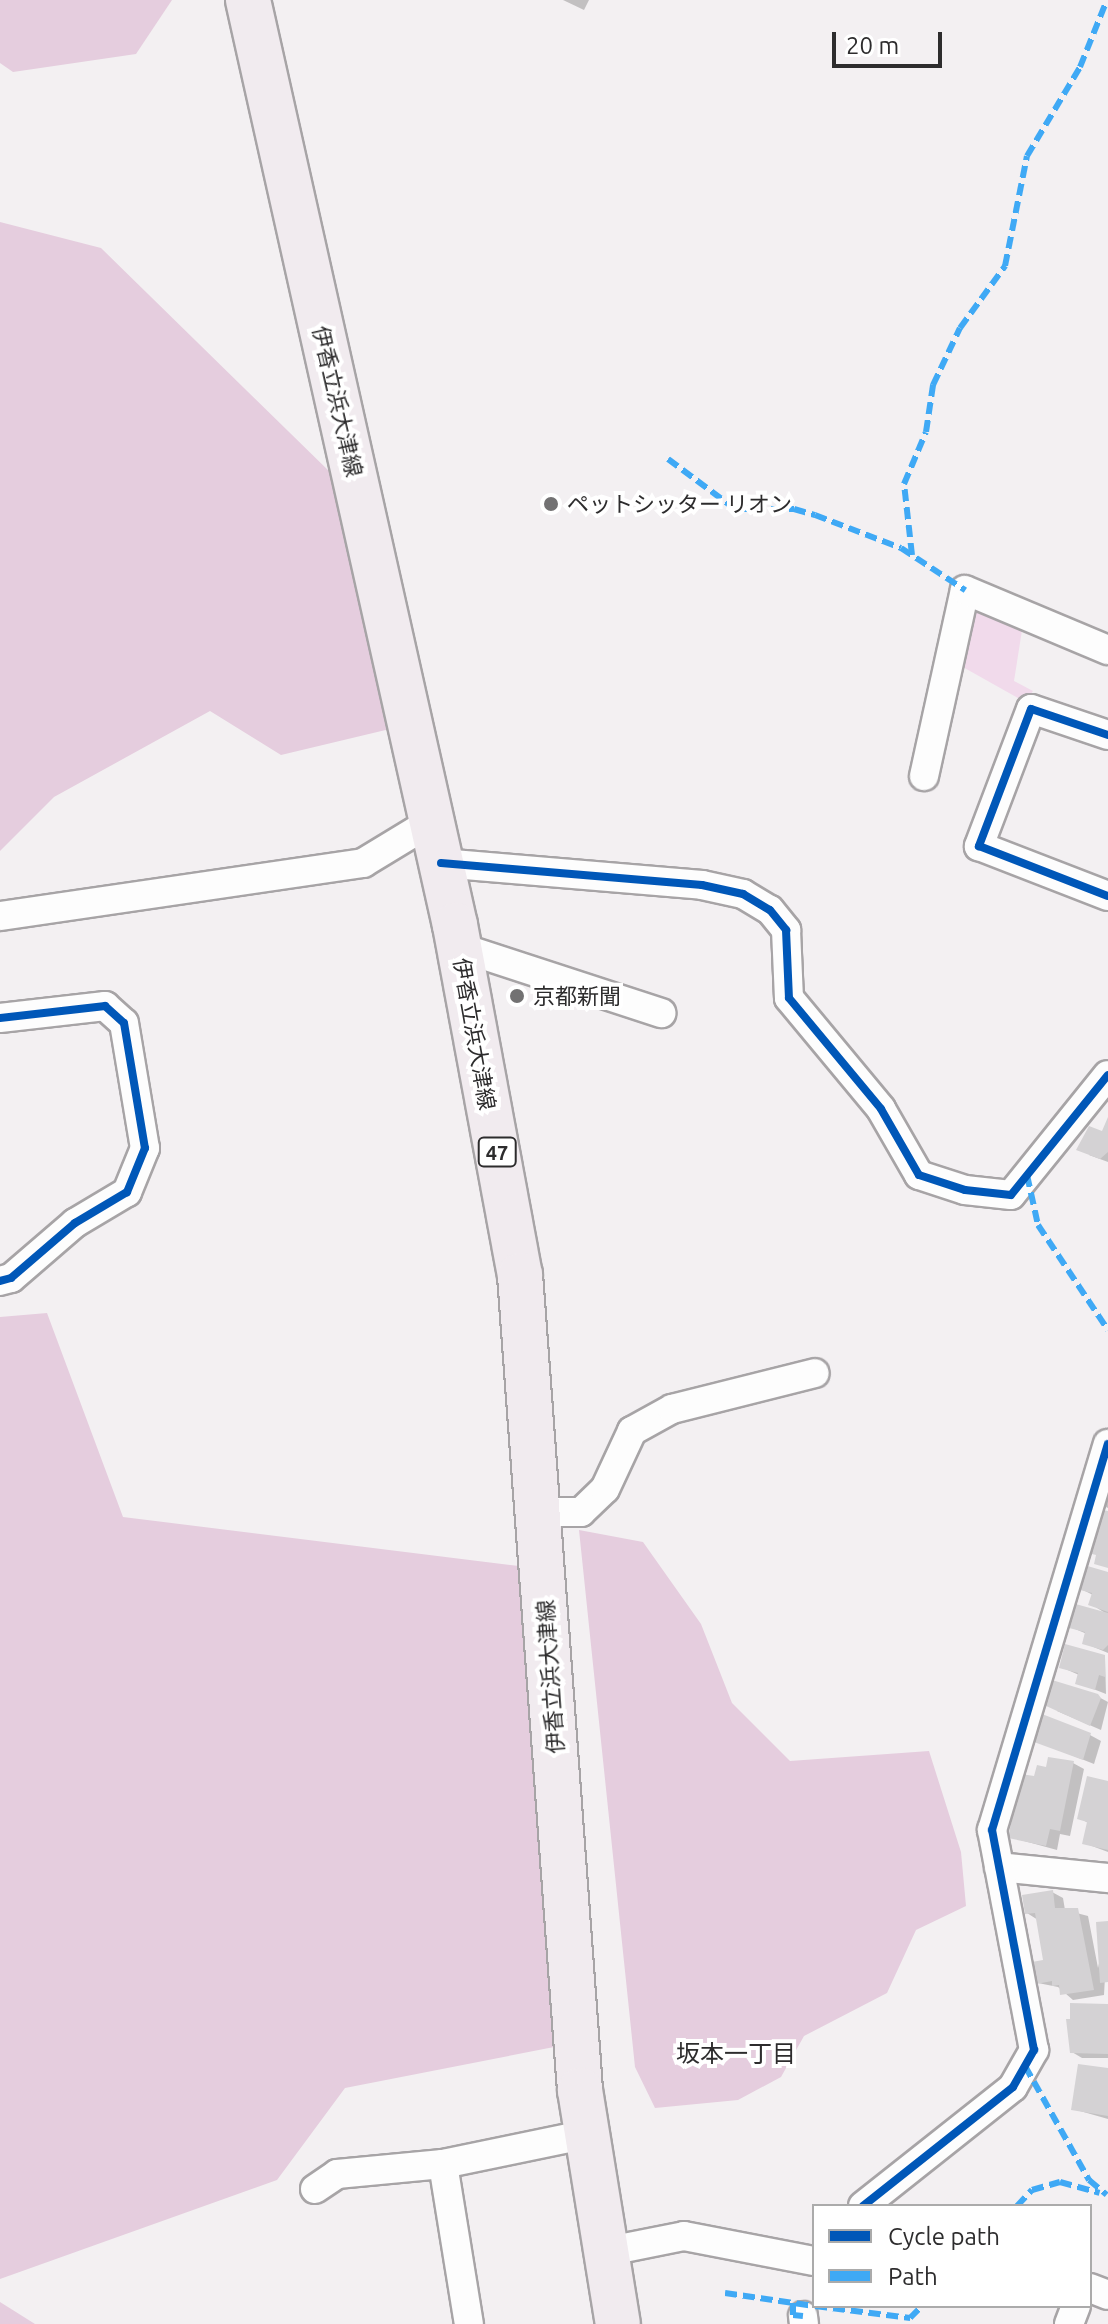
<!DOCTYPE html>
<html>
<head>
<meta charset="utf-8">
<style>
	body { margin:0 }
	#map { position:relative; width:1108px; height:2324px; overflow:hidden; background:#f3f0f2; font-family:Ubuntu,"Noto Sans JP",sans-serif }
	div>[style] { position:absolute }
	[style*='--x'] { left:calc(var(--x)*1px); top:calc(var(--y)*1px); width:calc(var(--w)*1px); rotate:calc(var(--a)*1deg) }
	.green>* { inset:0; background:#f1daeb }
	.forest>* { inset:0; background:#e5cdde }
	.shadow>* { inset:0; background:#0003 }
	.building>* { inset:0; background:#d4d2d4 }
	.roads { filter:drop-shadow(2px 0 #a7a4a6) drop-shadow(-2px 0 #a7a4a6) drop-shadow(0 2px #a7a4a6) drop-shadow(0 -2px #a7a4a6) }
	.minor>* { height:28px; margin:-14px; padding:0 14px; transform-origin:14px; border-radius:14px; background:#fdfdfd }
	.primary>* { height:44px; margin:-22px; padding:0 22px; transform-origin:22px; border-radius:22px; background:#f1ebef }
	.quiet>* { height:6px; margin-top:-3px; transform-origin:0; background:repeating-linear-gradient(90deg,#3fa9f5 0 12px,transparent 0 18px) }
	.cycleway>* { height:8px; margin:-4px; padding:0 4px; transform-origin:4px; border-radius:4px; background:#0057b8 }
	.dots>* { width:22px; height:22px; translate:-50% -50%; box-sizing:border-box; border:4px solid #fff; border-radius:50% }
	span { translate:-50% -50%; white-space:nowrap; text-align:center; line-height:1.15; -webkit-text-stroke:8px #fff; paint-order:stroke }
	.shield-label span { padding:2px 6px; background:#fff; border:2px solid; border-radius:6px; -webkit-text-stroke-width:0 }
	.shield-label { font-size:20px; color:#2d2c2d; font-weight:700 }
	.street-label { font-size:22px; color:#2d2c2d }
	.poi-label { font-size:22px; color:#2d2c2d }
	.left { translate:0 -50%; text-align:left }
	.neighbourhood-label { font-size:24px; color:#2d2c2d }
	.legend { position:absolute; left:812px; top:2204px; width:280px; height:104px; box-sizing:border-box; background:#fff; border:2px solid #ababab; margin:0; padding:10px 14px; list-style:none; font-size:24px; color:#2d2c2d }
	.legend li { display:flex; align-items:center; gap:16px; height:40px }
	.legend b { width:40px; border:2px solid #ababab }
	.scale { position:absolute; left:832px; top:32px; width:110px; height:36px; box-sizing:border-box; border:4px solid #2d2c2d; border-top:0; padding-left:10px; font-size:24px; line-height:28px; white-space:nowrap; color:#2d2c2d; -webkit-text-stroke:6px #fff; paint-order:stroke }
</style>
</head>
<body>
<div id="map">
	<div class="green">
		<div style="clip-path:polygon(975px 604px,1023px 624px,1014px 681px,1033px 691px,1025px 702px,961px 666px)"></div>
	</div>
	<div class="forest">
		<div style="clip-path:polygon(0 0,172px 0,136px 54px,13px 72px,0 63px)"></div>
		<div style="clip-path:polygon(0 222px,101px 248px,332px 474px,394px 728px,281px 755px,210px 711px,54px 797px,0 851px)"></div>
		<div style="clip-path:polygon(47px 1313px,123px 1517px,519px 1566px,554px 2047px,345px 2088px,277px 2180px,0 2279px,0 1317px)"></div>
		<div style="clip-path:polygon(579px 1530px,643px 1542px,701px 1624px,732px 1703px,790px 1761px,929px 1751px,961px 1852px,966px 1906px,916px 1930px,887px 1993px,804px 2036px,781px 2077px,738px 2100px,655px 2108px,635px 2067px)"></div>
		<div style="clip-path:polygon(0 2302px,35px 2324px,0 2324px)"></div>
	</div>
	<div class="shadow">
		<div style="clip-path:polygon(563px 0,589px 0,584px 10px)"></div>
		<div style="clip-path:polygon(1108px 1122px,1108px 1162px,1089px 1155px)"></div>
		<div style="clip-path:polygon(1108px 1484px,1108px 1508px,1102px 1505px)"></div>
		<div style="clip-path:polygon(1108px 1574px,1108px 1653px,1084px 1643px,1087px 1634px,1068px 1626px,1105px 1613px,1091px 1604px,1093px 1595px,1079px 1588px)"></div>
		<div style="clip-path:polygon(1105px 1657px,1106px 1694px,1078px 1683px,1079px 1675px,1061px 1667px)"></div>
		<div style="clip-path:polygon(1095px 1695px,1108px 1702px,1101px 1730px,1057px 1711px)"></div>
		<div style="clip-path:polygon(1090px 1735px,1101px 1741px,1094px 1764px,1036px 1741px)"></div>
		<div style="clip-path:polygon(1073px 1763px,1084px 1769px,1070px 1836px,1060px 1834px,1057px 1850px,1010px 1837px,1036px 1778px)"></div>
		<div style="clip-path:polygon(1108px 1783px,1108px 1852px,1084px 1843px,1088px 1823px,1080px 1818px)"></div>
		<div style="clip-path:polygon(1052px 1892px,1063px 1898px,1065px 1910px,1088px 1916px,1098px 1968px,1108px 1923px,1104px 1995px,1073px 2000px,1058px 1987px,1038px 1983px,1046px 1962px,1038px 1920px,1027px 1913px)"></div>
		<div style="clip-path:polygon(1108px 2006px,1108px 2058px,1082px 2058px,1072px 2052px)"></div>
		<div style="clip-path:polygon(1108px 2070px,1108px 2119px,1073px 2109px)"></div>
	</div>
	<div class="building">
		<div style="clip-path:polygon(1108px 1117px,1108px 1152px,1100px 1159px,1076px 1150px,1089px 1126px,1102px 1131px)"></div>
		<div style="clip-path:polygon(1097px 1509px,1108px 1511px,1108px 1568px,1094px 1564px,1096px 1555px,1084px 1552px)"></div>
		<div style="clip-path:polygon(1084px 1565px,1108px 1572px,1108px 1612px,1088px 1605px,1092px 1593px,1076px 1589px)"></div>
		<div style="clip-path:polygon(1072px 1603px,1108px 1613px,1108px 1645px,1103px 1650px,1082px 1644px,1085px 1632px,1065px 1627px)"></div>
		<div style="clip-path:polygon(1065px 1644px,1105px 1655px,1105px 1677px,1099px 1675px,1095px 1690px,1075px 1684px,1078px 1673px,1059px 1668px)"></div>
		<div style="clip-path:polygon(1052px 1680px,1098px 1694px,1101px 1698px,1090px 1726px,1044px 1705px)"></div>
		<div style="clip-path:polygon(1042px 1714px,1091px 1733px,1083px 1760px,1034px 1742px)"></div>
		<div style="clip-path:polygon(1048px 1757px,1074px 1761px,1060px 1831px,1050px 1829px,1046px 1846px,1008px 1838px,1021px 1774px,1034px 1776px,1037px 1765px,1046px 1767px)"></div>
		<div style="clip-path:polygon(1087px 1776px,1108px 1781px,1108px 1850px,1082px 1844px,1087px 1822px,1077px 1819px)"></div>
		<div style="clip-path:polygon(1053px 1890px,1055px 1908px,1078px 1908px,1094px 1990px,1060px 1995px,1059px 1985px,1052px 1986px,1052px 1981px,1036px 1984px,1032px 1962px,1043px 1960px,1035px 1913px,1025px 1914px,1022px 1895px)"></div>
		<div style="clip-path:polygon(1108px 1921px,1108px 1982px,1100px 1983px,1096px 1922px)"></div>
		<div style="clip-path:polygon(1070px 2003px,1108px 2004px,1108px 2054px,1070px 2053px,1066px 2019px,1070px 2019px)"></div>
		<div style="clip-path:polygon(1078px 2064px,1108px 2068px,1108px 2116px,1071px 2110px)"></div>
	</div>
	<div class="roads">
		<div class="minor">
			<div style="--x:1108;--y:735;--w:81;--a:-161.3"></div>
			<div style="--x:1031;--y:709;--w:147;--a:110.8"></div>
			<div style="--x:979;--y:846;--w:138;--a:21.2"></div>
			<div style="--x:924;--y:776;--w:190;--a:-77.6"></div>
			<div style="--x:965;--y:590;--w:155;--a:22.8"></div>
			<div style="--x:441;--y:863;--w:262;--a:4.8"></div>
			<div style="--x:702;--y:885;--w:42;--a:12.4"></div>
			<div style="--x:743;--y:894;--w:31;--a:31"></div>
			<div style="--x:770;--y:910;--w:26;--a:51"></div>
			<div style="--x:786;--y:930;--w:68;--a:87.5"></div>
			<div style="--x:789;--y:998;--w:144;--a:50.3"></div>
			<div style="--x:881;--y:1109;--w:76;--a:60.1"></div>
			<div style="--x:919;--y:1175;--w:48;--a:18.1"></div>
			<div style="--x:965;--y:1190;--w:46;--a:6.2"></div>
			<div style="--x:1011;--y:1195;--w:154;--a:-51.1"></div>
			<div style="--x:0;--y:916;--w:367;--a:-8.3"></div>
			<div style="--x:363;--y:863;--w:81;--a:-31.3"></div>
			<div style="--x:459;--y:947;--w:213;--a:18.1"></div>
			<div style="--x:0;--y:1018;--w:106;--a:-6.5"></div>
			<div style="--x:105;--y:1006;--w:25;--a:42"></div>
			<div style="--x:124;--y:1023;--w:127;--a:80.5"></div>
			<div style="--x:145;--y:1148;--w:48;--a:112.2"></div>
			<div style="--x:127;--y:1192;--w:61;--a:149.2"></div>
			<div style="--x:75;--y:1223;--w:84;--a:139.3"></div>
			<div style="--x:11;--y:1278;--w:11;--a:165"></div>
			<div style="--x:538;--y:1512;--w:43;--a:0"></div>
			<div style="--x:581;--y:1512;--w:33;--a:-44"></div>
			<div style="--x:605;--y:1489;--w:64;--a:-65"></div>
			<div style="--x:632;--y:1431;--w:46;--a:-28.8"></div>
			<div style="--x:672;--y:1409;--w:147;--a:-14.1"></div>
			<div style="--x:999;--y:1867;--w:110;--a:5.8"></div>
			<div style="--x:443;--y:2164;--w:162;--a:80.8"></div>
			<div style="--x:315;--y:2189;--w:27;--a:-34"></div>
			<div style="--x:337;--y:2174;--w:106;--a:-5.4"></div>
			<div style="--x:443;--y:2164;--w:148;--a:-11.7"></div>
			<div style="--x:863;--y:2206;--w:191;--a:-38.4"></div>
			<div style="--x:1013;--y:2087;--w:43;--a:-60.4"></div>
			<div style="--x:1034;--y:2050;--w:224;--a:-100.8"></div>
			<div style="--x:992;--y:1830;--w:403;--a:-73.3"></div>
			<div style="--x:609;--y:2251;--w:76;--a:-11.3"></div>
			<div style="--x:684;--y:2236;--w:132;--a:10.9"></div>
			<div style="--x:1090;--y:2288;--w:19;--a:21"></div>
			<div style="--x:803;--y:2316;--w:8;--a:83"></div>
			<div style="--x:1069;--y:2324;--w:19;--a:-69"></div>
		</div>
		<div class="primary">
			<div style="--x:248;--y:0;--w:948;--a:77.39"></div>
			<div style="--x:455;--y:925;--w:356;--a:79.5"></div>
			<div style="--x:520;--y:1275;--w:817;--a:85.79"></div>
			<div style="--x:580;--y:2090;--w:237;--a:80.8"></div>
		</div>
	</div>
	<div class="quiet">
		<div style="--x:668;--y:459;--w:84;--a:36.7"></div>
		<div style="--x:735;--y:509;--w:59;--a:0"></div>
		<div style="--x:794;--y:509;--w:22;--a:16"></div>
		<div style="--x:815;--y:515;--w:92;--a:21"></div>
		<div style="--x:901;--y:548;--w:77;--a:33.3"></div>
		<div style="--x:912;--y:555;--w:71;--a:-96.4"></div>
		<div style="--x:904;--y:484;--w:56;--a:-67.1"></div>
		<div style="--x:926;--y:432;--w:48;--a:-81.5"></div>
		<div style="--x:933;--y:385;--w:63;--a:-64.7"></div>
		<div style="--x:960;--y:328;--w:77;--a:-54"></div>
		<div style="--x:1005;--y:266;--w:112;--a:-78.7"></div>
		<div style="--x:1027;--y:156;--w:104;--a:-59.2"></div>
		<div style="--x:1080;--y:67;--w:72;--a:-68.1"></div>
		<div style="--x:1027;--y:1175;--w:51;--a:77.6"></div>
		<div style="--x:1038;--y:1225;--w:126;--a:56.3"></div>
		<div style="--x:1025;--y:2066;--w:131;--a:60.7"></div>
		<div style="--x:1089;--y:2180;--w:23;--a:40"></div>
		<div style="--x:1017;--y:2206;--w:22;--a:-47"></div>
		<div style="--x:1032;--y:2190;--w:29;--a:-16"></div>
		<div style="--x:1060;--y:2182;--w:41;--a:15.4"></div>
		<div style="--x:725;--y:2293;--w:90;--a:8.3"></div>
		<div style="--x:793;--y:2303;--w:12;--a:90"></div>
		<div style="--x:793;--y:2315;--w:10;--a:6"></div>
		<div style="--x:815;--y:2306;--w:96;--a:7.2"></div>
		<div style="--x:910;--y:2318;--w:17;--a:-45"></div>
	</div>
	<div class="cycleway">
		<div style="--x:1108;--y:735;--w:81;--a:-161.3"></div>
		<div style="--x:1031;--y:709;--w:147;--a:110.8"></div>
		<div style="--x:979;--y:846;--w:138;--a:21.2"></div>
		<div style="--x:441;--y:863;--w:262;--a:4.8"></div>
		<div style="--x:702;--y:885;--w:42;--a:12.4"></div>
		<div style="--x:743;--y:894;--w:31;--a:31"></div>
		<div style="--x:770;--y:910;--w:26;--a:51"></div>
		<div style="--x:786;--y:930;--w:68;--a:87.5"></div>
		<div style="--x:789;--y:998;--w:144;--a:50.3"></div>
		<div style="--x:881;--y:1109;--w:76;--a:60.1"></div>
		<div style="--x:919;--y:1175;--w:48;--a:18.1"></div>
		<div style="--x:965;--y:1190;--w:46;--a:6.2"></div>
		<div style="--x:1011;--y:1195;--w:154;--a:-51.1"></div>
		<div style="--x:0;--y:1018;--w:106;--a:-6.5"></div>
		<div style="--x:105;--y:1006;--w:25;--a:42"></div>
		<div style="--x:124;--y:1023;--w:127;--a:80.5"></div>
		<div style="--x:145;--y:1148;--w:48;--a:112.2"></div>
		<div style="--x:127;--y:1192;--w:61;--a:149.2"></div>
		<div style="--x:75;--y:1223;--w:84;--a:139.3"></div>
		<div style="--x:11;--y:1278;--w:11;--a:165"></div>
		<div style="--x:863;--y:2206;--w:191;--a:-38.4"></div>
		<div style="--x:1013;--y:2087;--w:43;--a:-60.4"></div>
		<div style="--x:1034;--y:2050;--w:224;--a:-100.8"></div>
		<div style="--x:992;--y:1830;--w:403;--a:-73.3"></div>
	</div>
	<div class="dots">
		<div style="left:551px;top:504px;background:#727172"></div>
		<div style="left:517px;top:996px;background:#727172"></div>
	</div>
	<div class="shield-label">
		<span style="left:497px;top:1152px">47</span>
	</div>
	<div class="street-label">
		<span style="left:338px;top:401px;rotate:77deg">伊香立浜大津線</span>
		<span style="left:475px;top:1034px;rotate:80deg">伊香立浜大津線</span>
		<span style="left:550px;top:1677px;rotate:-94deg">伊香立浜大津線</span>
	</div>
	<div class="poi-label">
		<span class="left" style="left:567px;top:504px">ペットシッター リオン</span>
		<span class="left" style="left:533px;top:996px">京都新聞</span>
	</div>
	<div class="neighbourhood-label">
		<span style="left:736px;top:2054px">坂本一丁目</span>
	</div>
	<ul class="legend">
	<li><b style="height:10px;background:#0057b8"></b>Cycle path</li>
	<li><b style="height:10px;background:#3fa9f5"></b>Path</li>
	</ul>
	<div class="scale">20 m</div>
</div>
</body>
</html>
